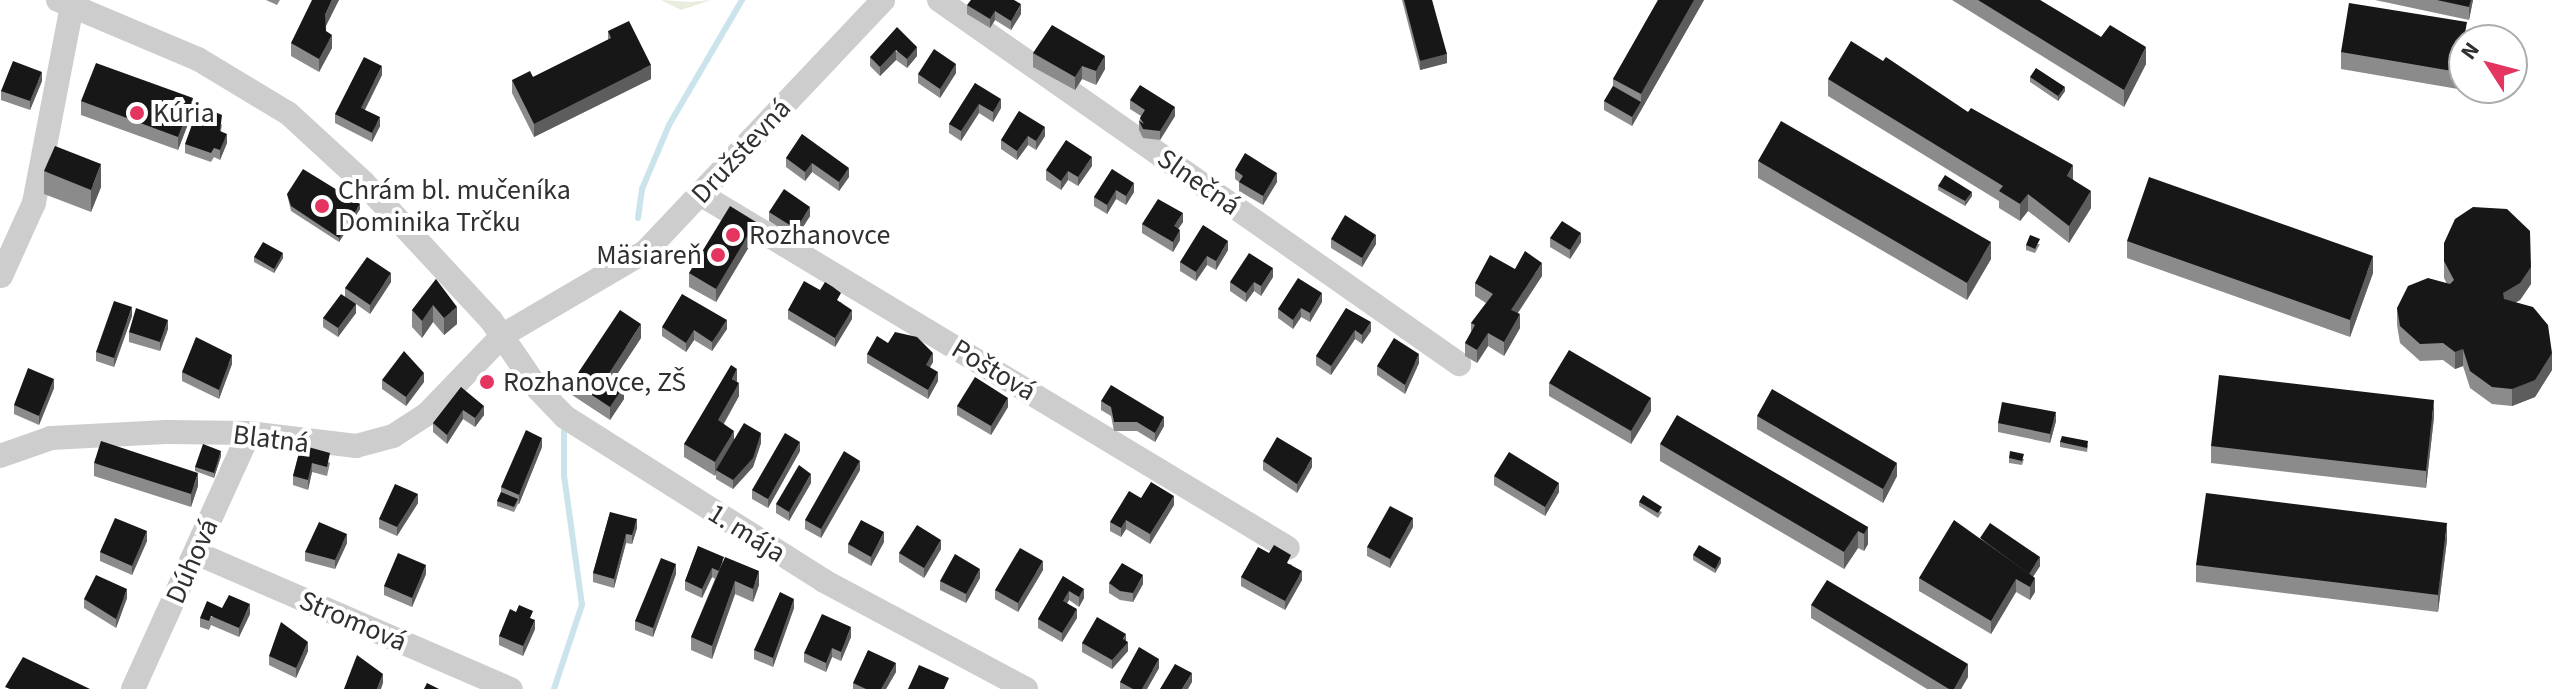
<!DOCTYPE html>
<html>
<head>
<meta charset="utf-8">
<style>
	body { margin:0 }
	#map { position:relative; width:2552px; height:689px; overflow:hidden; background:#fff; font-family:"Source Sans 3",sans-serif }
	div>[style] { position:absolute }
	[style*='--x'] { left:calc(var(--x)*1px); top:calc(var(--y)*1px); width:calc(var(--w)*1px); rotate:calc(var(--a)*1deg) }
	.green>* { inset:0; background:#e8edde }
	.stream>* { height:6px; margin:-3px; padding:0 3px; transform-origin:3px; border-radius:3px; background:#cbe4ec }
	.minor>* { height:24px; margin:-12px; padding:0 12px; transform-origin:12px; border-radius:12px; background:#cdcdcd }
	.wall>* { inset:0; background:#8b8b8b }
	.shaded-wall>* { inset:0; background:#5d5d5d }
	.building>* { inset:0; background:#171717 }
	.dots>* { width:22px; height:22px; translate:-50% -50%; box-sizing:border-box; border:4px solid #fff; border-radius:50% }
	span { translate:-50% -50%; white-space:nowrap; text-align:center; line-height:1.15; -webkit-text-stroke:8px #fff; paint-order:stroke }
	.poi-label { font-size:28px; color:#303030 }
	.left { translate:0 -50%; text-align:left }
	.right { translate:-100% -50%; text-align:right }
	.street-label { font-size:28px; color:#303030 }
	.north { position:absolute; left:2448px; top:24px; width:80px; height:80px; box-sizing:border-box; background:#fff; border:2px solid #acacac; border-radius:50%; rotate:306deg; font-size:22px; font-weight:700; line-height:32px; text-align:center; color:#303030 }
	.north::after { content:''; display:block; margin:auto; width:28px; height:36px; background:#e3355f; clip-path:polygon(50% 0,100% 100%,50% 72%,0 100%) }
</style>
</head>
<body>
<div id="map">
	<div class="green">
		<div style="clip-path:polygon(661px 0,691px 2px,711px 0,681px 10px)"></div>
	</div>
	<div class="stream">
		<div style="--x:638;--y:218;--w:29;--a:-82"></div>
		<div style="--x:642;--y:189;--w:69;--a:-67.1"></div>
		<div style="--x:669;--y:125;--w:145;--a:-59.7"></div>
		<div style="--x:554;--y:689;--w:89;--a:-71.6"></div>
		<div style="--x:582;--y:605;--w:130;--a:-97.9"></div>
		<div style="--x:564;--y:476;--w:45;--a:-90"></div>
	</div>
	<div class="minor">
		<div style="--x:58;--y:0;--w:152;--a:22.9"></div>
		<div style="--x:198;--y:59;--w:106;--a:31.1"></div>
		<div style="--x:289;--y:114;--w:100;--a:42.6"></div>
		<div style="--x:363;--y:182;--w:188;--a:47.2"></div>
		<div style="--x:491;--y:320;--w:83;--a:55.7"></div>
		<div style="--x:538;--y:389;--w:39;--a:46"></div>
		<div style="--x:565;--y:417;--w:307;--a:32.3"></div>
		<div style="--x:824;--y:581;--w:229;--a:28.1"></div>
		<div style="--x:939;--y:0;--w:635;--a:34.99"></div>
		<div style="--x:700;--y:194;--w:686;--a:31.05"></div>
		<div style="--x:1;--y:276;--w:80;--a:-65.7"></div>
		<div style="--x:34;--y:203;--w:201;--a:-79.1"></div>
		<div style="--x:0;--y:456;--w:54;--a:-19.4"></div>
		<div style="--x:51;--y:438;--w:115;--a:-3"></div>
		<div style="--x:166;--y:432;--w:83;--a:0.7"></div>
		<div style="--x:249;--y:433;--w:108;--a:6.9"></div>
		<div style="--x:356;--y:446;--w:38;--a:-15"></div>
		<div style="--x:393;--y:436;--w:40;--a:-32.9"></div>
		<div style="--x:427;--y:414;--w:110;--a:-46.1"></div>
		<div style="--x:503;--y:335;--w:166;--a:-30.4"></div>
		<div style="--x:646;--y:251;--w:345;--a:-46.6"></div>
		<div style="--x:196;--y:553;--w:343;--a:23.4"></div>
		<div style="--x:133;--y:689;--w:281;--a:-65.6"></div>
	</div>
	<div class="wall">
		<div style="clip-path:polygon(266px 0,280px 0,277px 5px)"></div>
		<div style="clip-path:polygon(1402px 0,1432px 0,1447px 63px,1420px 70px)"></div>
		<div style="clip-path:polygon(1658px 0,1704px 0,1632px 126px,1604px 110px,1604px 101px,1613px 86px,1613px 79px)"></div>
		<div style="clip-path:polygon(1952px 0,2040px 0,2146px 64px,2124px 107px)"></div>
		<div style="clip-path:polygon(2375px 0,2473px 0,2469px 20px)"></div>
		<div style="clip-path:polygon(967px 5px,1021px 14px,1011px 30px,995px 20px,990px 28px,967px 14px)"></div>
		<div style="clip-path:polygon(325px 26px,326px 31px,332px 48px,319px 72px,291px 56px,291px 43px)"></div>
		<div style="clip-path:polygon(608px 31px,651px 79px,534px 137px,512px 93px,512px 80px,533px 77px,608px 40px)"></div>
		<div style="clip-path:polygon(2467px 39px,2467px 40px,2464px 40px,2458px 89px,2341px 69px,2341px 52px)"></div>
		<div style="clip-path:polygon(917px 47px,917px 56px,907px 68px,896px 60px,880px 76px,870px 66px,870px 57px)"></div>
		<div style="clip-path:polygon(1033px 53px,1105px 69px,1096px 85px,1082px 79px,1075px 90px,1033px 67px)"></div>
		<div style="clip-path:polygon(956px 73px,940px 98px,918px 83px,918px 74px)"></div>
		<div style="clip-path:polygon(382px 75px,365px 110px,380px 126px,372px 142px,335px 123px,335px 114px)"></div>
		<div style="clip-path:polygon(2030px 77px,2065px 91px,2058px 101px,2030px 82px)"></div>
		<div style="clip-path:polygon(1828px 79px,1968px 112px,2073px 179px,2091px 208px,2069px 243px,2028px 211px,2020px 221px,1999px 208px,1999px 201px,1828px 96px)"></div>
		<div style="clip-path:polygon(42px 81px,30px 110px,1px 100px,1px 91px)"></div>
		<div style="clip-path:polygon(975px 83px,1001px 108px,993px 122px,979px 113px,961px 141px,949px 133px,949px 124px)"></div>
		<div style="clip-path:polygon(1130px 100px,1175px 116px,1160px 140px,1143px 138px,1139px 130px,1139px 121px,1141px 116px,1130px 109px)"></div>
		<div style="clip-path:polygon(81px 101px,193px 111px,178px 150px,81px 115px)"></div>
		<div style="clip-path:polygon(1019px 111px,1045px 136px,1036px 150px,1028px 145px,1017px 160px,1001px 149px,1001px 140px)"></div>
		<div style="clip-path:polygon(222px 124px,221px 131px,227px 143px,220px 160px,214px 157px,211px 162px,185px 153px,185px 144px)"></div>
		<div style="clip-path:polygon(802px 134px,849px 177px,839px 191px,812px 172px,805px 181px,786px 167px,786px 158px)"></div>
		<div style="clip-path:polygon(1758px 161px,1991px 259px,1967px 300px,1758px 178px)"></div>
		<div style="clip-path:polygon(1092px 166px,1078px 186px,1068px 180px,1061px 190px,1046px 180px,1046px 170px)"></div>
		<div style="clip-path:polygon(1112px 169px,1134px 192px,1126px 205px,1116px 199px,1107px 214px,1094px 206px,1094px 197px)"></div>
		<div style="clip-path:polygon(1235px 170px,1277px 182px,1263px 205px,1239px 191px,1239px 182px,1235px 179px)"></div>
		<div style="clip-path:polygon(44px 171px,101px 187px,91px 212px,44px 194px)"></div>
		<div style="clip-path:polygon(1938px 186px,1972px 196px,1965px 206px,1938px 190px)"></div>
		<div style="clip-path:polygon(287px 194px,360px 209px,339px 242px,291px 211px)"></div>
		<div style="clip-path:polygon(769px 212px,810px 216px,796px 238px,769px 221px)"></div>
		<div style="clip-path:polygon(1183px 222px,1178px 229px,1180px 240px,1173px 252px,1142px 233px,1142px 224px)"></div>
		<div style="clip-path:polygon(756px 235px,716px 302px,689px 287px,689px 273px)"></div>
		<div style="clip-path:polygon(1550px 238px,1581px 242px,1570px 259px,1550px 247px)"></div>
		<div style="clip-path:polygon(1331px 239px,1376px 244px,1362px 267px,1331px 248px)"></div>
		<div style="clip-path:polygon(2127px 241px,2373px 273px,2350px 337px,2127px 258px)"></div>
		<div style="clip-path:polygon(2444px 243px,2531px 284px,2520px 300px,2516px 302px,2552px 370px,2535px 397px,2512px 406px,2492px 404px,2470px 388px,2463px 366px,2455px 369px,2443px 360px,2420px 361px,2400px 343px,2397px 325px,2397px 308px,2447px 284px,2444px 278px)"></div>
		<div style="clip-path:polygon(2040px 244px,2035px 253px,2026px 250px,2026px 245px)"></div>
		<div style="clip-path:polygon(1228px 250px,1216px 270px,1207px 265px,1196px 281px,1180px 271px,1180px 262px)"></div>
		<div style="clip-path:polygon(254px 257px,283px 258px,274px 273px,254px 262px)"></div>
		<div style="clip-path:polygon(1515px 269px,1542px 276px,1518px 313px,1520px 328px,1504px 356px,1488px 346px,1477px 363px,1465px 356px,1465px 343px,1471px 332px,1471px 323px,1486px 303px,1475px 296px,1475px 283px)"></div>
		<div style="clip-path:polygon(1273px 277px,1261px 296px,1254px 291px,1246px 302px,1230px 291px,1230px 282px)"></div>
		<div style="clip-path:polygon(436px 279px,457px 324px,444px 335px,433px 322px,422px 338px,412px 327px,412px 310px)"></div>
		<div style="clip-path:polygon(391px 282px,370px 314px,356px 304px,356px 313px,338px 337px,323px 327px,323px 318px,345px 297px,345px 288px)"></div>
		<div style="clip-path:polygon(841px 302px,852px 319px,835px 347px,788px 319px,788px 310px)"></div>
		<div style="clip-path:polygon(1322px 302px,1310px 322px,1301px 317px,1293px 329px,1278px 318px,1278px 309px)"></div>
		<div style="clip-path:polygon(1346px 308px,1371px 331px,1362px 344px,1355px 339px,1331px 375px,1316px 365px,1316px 356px)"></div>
		<div style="clip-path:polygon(132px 316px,114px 367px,96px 361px,96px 352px)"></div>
		<div style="clip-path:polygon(662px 327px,727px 329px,712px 351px,694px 340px,686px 352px,662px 336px)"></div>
		<div style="clip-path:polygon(168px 329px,160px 351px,129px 342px,129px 332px)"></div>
		<div style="clip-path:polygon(641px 338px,614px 379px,624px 399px,610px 420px,572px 395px,572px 382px)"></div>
		<div style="clip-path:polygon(888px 343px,933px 362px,930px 367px,938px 381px,928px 399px,867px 363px,867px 354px)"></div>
		<div style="clip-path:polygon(1419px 363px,1405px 394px,1377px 375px,1377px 366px)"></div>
		<div style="clip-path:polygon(232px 364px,219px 399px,182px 381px,182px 372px)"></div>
		<div style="clip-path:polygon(382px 380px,424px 382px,406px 406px,382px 389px)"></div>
		<div style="clip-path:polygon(737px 382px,739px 396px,724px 424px,734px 439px,761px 443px,753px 467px,733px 489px,716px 479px,716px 474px,715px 476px,684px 457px,684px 444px)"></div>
		<div style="clip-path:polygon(1549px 383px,1651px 411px,1631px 444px,1549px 396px)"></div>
		<div style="clip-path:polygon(461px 387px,484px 415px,475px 427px,463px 419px,447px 444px,433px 432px,433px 423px)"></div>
		<div style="clip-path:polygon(54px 388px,39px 425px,14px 414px,14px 405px)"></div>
		<div style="clip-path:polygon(1101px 401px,1164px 426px,1155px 442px,1137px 431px,1114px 431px,1111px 416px,1101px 410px)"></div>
		<div style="clip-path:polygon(957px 406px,1008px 407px,991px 435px,957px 415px)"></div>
		<div style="clip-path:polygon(1757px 416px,1897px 476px,1883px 503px,1757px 429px)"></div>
		<div style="clip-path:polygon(2434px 417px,2426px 488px,2211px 463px,2211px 446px)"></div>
		<div style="clip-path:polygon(2056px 421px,2050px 443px,1998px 432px,1998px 423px)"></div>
		<div style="clip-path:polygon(2060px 442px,2088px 445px,2087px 452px,2060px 447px)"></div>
		<div style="clip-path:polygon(1660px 444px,1868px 527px,1868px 544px,1864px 551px,1858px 548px,1844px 569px,1660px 461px)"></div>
		<div style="clip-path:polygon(301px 445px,330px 463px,327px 476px,312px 472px,308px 490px,293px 485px,293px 476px)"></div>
		<div style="clip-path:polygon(542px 447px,519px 504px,518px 504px,514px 512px,497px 506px,497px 501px,501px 492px,501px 487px)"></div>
		<div style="clip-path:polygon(800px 451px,768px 508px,752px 499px,752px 490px)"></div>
		<div style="clip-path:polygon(221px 456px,214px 478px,195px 471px,195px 467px)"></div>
		<div style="clip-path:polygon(2009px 458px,2024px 459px,2022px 465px,2009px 463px)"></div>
		<div style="clip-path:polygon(1263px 461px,1312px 467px,1297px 493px,1263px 470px)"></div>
		<div style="clip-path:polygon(94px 463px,198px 486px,191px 507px,94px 476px)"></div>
		<div style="clip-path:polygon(860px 470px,821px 538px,805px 529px,805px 520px)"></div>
		<div style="clip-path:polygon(1494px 476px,1559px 492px,1545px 516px,1494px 485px)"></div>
		<div style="clip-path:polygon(811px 483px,789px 521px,776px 513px,776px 504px)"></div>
		<div style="clip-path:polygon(1639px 502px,1662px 512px,1658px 518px,1639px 506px)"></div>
		<div style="clip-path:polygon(418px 503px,397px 536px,379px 528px,379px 519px)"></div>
		<div style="clip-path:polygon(1174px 505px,1150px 544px,1126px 529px,1121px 537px,1110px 531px,1110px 522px)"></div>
		<div style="clip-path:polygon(610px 512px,637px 528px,632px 544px,626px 543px,614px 588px,593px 582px,593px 573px)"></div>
		<div style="clip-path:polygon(1413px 527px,1390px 568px,1367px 556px,1367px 547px)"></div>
		<div style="clip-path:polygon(1980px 539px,2040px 566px,2033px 577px,2035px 592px,2030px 600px,2016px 592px,1991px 634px,1919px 591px,1919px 578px)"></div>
		<div style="clip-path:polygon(2447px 540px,2438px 612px,2196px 582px,2196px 565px)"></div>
		<div style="clip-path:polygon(147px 541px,132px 575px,100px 561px,100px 552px)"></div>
		<div style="clip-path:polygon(884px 542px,871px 566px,848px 553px,848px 544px)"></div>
		<div style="clip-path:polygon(347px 543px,335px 569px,305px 561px,305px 552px)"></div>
		<div style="clip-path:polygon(698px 546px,759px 585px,753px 602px,735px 594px,712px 659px,691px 650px,691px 637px,715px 579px,712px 577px,702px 598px,685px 590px,685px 581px)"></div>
		<div style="clip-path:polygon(941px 549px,924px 578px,899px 562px,899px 553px)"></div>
		<div style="clip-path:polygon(1693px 555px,1721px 563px,1715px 573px,1693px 560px)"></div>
		<div style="clip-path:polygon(1291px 564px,1302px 580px,1285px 610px,1241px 586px,1241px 577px)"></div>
		<div style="clip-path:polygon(1043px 570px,1018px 612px,995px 599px,995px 590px)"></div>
		<div style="clip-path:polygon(426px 574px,412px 607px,384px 595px,384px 586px)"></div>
		<div style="clip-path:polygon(676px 574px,653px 637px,635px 630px,635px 621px)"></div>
		<div style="clip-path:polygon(1063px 576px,1084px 598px,1079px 607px,1069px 600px,1067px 603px,1077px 618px,1062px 642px,1038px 628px,1038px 619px)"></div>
		<div style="clip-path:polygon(980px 578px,966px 603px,940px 590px,940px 581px)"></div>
		<div style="clip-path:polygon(1109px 583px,1143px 584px,1133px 602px,1120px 600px,1109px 593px)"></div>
		<div style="clip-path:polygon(127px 598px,116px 628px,84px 608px,84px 599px)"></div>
		<div style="clip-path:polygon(1811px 605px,1968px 677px,1961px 689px,1927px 689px,1811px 618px)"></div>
		<div style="clip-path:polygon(794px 608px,773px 667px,754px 659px,754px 650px)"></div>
		<div style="clip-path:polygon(250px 614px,239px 637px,211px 625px,209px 630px,200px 627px,200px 618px)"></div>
		<div style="clip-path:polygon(535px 629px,523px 656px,499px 645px,499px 636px)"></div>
		<div style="clip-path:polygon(851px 637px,841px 661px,832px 657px,826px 672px,804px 662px,804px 653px)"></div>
		<div style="clip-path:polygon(1126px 641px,1128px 651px,1112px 669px,1082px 652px,1082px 643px)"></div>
		<div style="clip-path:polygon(308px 651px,296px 678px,269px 665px,269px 656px)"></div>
		<div style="clip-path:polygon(1159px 668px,1147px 689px,1120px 689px,1120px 682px)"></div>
		<div style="clip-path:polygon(896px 672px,886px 689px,853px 689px,853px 683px)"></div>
	</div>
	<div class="shaded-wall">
		<div style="clip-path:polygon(332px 0,339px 0,325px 28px,325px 15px)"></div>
		<div style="clip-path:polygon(1694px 0,1704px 0,1632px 126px,1632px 117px,1641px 102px,1641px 94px)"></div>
		<div style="clip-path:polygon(2471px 0,2473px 0,2469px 20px,2469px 7px)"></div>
		<div style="clip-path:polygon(1021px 4px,1021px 14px,1011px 30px,1011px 21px)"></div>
		<div style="clip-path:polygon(995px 11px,995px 20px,990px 28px,990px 19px)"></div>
		<div style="clip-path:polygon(332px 35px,332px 48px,319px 72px,319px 59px)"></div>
		<div style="clip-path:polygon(2464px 40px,2464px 57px,2458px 89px,2458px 72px)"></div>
		<div style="clip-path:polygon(917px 47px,917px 56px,907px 68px,907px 59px)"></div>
		<div style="clip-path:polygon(2146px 47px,2146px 64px,2124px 107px,2124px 90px)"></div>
		<div style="clip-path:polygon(896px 50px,896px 60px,880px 76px,880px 67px)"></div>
		<div style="clip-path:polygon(1447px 54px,1447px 63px,1420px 70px,1420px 61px)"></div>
		<div style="clip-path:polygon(1105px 56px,1105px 69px,1096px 85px,1096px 71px)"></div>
		<div style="clip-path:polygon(956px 64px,956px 73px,940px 98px,940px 89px)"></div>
		<div style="clip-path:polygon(651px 65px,651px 79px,534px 137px,534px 124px)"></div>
		<div style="clip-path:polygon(382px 66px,382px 75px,361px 117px,361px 108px)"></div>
		<div style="clip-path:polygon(1082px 66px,1082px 79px,1075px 90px,1075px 77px)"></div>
		<div style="clip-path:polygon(42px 72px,42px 81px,30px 110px,30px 101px)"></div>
		<div style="clip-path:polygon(2065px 87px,2065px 91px,2058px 101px,2058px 96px)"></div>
		<div style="clip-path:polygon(193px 98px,193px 111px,178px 150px,178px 137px)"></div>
		<div style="clip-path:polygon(1001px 99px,1001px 108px,993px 122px,993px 112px)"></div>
		<div style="clip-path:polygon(979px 104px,979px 113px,961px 141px,961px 131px)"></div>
		<div style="clip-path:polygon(1175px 107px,1175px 116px,1160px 140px,1160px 131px)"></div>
		<div style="clip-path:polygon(380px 117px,380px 126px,372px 142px,372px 133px)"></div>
		<div style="clip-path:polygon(1045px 127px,1045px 136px,1036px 150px,1036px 141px)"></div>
		<div style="clip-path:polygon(227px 134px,227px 143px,220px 160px,220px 150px)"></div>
		<div style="clip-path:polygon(1028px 136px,1028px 145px,1017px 160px,1017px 151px)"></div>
		<div style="clip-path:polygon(1092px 157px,1092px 166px,1078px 186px,1078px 177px)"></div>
		<div style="clip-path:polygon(812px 163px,812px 172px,805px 181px,805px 172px)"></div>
		<div style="clip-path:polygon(101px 164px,101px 187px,91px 212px,91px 190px)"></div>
		<div style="clip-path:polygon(2073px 165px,2073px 182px,2067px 176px)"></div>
		<div style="clip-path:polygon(849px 168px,849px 177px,839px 191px,839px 182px)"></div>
		<div style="clip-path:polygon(1068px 171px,1068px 180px,1061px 190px,1061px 181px)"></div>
		<div style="clip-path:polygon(1277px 173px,1277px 182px,1263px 205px,1263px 196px)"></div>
		<div style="clip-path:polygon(1134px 183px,1134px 192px,1126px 205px,1126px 196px)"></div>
		<div style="clip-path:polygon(1116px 190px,1116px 199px,1107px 214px,1107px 205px)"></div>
		<div style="clip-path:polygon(2091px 191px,2091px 208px,2069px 243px,2069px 226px)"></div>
		<div style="clip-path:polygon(1972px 192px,1972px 196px,1965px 206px,1965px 201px)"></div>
		<div style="clip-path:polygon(2028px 194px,2028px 211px,2020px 221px,2020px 204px)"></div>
		<div style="clip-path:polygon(360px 204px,360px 209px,339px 242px,339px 238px)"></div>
		<div style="clip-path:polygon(810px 207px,810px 216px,796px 238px,796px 229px)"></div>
		<div style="clip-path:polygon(1183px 213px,1183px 222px,1174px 235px,1174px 226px)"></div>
		<div style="clip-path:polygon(756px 222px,756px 235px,716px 302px,716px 289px)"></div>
		<div style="clip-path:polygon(1180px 230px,1180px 240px,1173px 252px,1173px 242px)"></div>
		<div style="clip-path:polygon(1581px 233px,1581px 242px,1570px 259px,1570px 250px)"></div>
		<div style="clip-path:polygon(1376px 235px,1376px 244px,1362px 267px,1362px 258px)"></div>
		<div style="clip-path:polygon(1228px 241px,1228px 250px,1216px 270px,1216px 261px)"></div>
		<div style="clip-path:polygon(1991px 242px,1991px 259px,1967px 300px,1967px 283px)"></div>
		<div style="clip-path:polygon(283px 253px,283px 258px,274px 273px,274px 269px)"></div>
		<div style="clip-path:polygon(1207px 256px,1207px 265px,1196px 281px,1196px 272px)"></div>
		<div style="clip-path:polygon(2373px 256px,2373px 273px,2350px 337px,2350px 320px)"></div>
		<div style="clip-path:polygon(1542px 263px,1542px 276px,1511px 323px,1511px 310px)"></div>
		<div style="clip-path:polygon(2531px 267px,2531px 284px,2520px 300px,2503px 310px,2503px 293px)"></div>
		<div style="clip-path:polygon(1273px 268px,1273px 277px,1261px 296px,1261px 286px)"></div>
		<div style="clip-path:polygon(391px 273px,391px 282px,370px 314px,370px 305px)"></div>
		<div style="clip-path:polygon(1254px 282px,1254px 291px,1246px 302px,1246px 293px)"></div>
		<div style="clip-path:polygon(1322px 293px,1322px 302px,1310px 322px,1310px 313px)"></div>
		<div style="clip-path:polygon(356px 304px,356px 313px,338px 337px,338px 328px)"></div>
		<div style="clip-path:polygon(433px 305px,433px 322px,422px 338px,422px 321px)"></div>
		<div style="clip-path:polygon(132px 307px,132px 316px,114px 367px,114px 358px)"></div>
		<div style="clip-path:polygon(457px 307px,457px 324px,444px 335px,444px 318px)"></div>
		<div style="clip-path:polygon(1301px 308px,1301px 317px,1293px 329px,1293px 320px)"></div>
		<div style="clip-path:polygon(852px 310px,852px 319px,835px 347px,835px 338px)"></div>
		<div style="clip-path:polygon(1520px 314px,1520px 328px,1504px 356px,1504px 342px)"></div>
		<div style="clip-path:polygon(168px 320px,168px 329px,160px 351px,160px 342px)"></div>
		<div style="clip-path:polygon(727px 320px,727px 329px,712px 351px,712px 342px)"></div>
		<div style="clip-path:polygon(1371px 322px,1371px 331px,1362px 344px,1362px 335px)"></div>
		<div style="clip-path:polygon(641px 324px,641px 338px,608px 388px,608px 375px)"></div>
		<div style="clip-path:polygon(694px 330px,694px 340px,686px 352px,686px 343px)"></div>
		<div style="clip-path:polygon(1355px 330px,1355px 339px,1331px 375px,1331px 366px)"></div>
		<div style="clip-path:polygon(1488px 333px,1488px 346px,1477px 363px,1477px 350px)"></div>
		<div style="clip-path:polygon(2463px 349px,2463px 366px,2455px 369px,2455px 352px)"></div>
		<div style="clip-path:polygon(933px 353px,933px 362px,926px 374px,926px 365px)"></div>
		<div style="clip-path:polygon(2552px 353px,2552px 370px,2535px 397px,2512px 406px,2512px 389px)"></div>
		<div style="clip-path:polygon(1419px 354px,1419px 363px,1405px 394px,1405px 385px)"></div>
		<div style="clip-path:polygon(232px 355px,232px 364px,219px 399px,219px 390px)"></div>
		<div style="clip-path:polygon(737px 369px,737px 382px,732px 379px)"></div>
		<div style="clip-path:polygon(938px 372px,938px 381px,928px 399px,928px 390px)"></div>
		<div style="clip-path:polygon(424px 373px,424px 382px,406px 406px,406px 397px)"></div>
		<div style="clip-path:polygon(54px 379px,54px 388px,39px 425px,39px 416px)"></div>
		<div style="clip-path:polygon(739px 383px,739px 396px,718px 433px,718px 420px)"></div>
		<div style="clip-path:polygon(624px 386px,624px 399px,610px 420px,610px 407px)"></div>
		<div style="clip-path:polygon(1008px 398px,1008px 407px,991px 435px,991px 426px)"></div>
		<div style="clip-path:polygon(1651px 398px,1651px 411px,1631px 444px,1631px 431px)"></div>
		<div style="clip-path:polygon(2434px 400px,2434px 417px,2426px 488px,2426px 471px)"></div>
		<div style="clip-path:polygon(484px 406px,484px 415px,475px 427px,475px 418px)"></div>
		<div style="clip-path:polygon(463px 410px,463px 419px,447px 444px,447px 435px)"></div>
		<div style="clip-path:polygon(2056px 412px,2056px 421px,2050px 443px,2050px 434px)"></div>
		<div style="clip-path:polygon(1164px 417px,1164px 426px,1155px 442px,1155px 433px)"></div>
		<div style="clip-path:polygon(734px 431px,734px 444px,716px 470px,715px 476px,715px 462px)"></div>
		<div style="clip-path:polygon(761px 433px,761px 443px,753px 467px,733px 489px,733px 480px)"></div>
		<div style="clip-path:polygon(542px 438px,542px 447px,519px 504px,519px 495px)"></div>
		<div style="clip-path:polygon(800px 442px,800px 451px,768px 508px,768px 499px)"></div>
		<div style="clip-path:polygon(221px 451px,221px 456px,214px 478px,214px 473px)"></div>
		<div style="clip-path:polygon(1312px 458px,1312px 467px,1297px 493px,1297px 484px)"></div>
		<div style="clip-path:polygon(860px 461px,860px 470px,821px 538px,821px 529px)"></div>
		<div style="clip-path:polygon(312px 463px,312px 472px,308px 490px,308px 480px)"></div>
		<div style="clip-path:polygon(1897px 463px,1897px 476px,1883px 503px,1883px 489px)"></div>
		<div style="clip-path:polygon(198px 473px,198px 486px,191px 507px,191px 494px)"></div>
		<div style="clip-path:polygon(811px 474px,811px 483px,789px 521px,789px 512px)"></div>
		<div style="clip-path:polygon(1559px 483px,1559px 492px,1545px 516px,1545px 507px)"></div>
		<div style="clip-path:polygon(418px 494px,418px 503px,397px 536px,397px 527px)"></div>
		<div style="clip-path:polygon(1174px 496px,1174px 505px,1150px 544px,1150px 534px)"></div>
		<div style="clip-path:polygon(1413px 518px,1413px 527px,1390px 568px,1390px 559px)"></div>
		<div style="clip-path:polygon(637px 519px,637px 528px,632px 544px,632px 535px)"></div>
		<div style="clip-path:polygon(1126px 520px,1126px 529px,1121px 537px,1121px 528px)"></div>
		<div style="clip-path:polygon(2447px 523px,2447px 540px,2438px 612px,2438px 595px)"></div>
		<div style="clip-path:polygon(1868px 527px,1868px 544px,1864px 551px,1864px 534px)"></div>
		<div style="clip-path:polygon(147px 531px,147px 541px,132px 575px,132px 566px)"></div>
		<div style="clip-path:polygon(1858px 531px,1858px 548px,1844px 569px,1844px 552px)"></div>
		<div style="clip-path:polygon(884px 532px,884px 542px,871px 566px,871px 557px)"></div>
		<div style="clip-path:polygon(347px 534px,347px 543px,335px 569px,335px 560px)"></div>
		<div style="clip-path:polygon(626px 534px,626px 543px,614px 588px,614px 579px)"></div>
		<div style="clip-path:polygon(941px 540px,941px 549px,924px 578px,924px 568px)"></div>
		<div style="clip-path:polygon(2040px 557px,2040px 566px,2028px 584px,2028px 575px)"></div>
		<div style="clip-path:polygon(1721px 558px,1721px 563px,1715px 573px,1715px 569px)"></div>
		<div style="clip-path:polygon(1043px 561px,1043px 570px,1018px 612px,1018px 603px)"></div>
		<div style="clip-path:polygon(676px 564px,676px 574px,653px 637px,653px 628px)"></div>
		<div style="clip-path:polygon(426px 565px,426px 574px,412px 607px,412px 598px)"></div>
		<div style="clip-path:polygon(712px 568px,712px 577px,702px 598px,702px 589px)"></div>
		<div style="clip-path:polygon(980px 569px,980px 578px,966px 603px,966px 594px)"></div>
		<div style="clip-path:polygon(759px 571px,759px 585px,753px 602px,753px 589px)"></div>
		<div style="clip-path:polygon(1302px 571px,1302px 580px,1285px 610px,1285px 601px)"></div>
		<div style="clip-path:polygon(1143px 575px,1143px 584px,1133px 602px,1133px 593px)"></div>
		<div style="clip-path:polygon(2035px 578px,2035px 592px,2030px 600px,2030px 587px)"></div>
		<div style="clip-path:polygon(2016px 579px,2016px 592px,1991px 634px,1991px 621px)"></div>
		<div style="clip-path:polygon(735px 581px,735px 594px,712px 659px,712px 646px)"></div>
		<div style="clip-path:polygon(127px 589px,127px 598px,116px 628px,116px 619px)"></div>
		<div style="clip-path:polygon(1084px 589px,1084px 598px,1079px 607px,1079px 597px)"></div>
		<div style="clip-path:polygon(1069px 591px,1069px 600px,1063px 610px,1063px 601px)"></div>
		<div style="clip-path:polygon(794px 599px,794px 608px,773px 667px,773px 658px)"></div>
		<div style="clip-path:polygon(250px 604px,250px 614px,239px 637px,239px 628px)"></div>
		<div style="clip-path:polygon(1077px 609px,1077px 618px,1062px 642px,1062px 633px)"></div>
		<div style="clip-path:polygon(535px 620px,535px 629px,523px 656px,523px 646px)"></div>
		<div style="clip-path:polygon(851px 627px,851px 637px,841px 661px,841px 652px)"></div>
		<div style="clip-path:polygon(1126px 634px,1126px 643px,1128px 642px,1128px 651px,1112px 669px,1112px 660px)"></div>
		<div style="clip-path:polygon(308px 642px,308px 651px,296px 678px,296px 668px)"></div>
		<div style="clip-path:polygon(832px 648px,832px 657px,826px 672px,826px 663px)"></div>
		<div style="clip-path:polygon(1159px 659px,1159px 668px,1147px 689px,1142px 689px)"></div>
		<div style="clip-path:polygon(896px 663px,896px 672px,886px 689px,881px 689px)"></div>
		<div style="clip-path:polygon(1968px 664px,1968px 677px,1961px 689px,1954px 689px)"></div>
		<div style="clip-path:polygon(1192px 673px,1192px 682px,1188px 689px,1182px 689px)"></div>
		<div style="clip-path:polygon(383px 674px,383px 683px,381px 689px,377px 689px)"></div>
	</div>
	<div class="building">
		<div style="clip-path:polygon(312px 0,332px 0,325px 15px,326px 31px,332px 35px,319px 59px,291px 43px)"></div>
		<div style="clip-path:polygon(971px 0,1014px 0,1021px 4px,1011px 21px,995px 11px,990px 19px,967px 5px)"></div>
		<div style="clip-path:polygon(1404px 0,1432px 0,1447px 54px,1420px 61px)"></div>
		<div style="clip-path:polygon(1658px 0,1694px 0,1641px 94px,1613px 79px)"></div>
		<div style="clip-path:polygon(1978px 0,2040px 0,2101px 37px,2110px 25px,2146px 47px,2124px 90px)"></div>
		<div style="clip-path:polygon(2437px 0,2471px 0,2469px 7px)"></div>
		<div style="clip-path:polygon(2349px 3px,2467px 22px,2458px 72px,2341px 52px)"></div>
		<div style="clip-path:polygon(629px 21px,651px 65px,534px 124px,512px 80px,530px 71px,533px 77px,611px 38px,608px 31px)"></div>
		<div style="clip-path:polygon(1052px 25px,1105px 56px,1096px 71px,1082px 66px,1075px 77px,1033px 53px)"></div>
		<div style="clip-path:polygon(897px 27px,917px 47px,907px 59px,896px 50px,880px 67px,870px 57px)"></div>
		<div style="clip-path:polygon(1851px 41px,1883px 61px,1886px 57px,1968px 112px,1971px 108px,2073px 165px,2067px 176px,2091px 191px,2069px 226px,2028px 194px,2020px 204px,1999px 191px,2003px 186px,1828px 79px)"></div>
		<div style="clip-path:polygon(934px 49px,956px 64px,940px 89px,918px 74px)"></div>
		<div style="clip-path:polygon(364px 57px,382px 66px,361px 108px,380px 117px,372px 133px,335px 114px)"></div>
		<div style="clip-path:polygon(13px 61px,42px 72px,30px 101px,1px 91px)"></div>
		<div style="clip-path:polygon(96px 63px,193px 98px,178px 137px,81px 101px)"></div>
		<div style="clip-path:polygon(2036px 68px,2065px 87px,2058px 96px,2030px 77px)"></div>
		<div style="clip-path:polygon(975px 83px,1001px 99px,993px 112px,979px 104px,961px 131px,949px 124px)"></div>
		<div style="clip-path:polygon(1140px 85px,1175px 107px,1160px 131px,1143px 129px,1139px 121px,1144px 124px,1140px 118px,1145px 110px,1130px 100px)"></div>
		<div style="clip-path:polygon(1613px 86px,1641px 102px,1632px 117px,1604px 101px)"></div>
		<div style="clip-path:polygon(199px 105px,222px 115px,220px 131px,227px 134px,220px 150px,214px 148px,211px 153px,185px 144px)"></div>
		<div style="clip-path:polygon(1019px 111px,1045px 127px,1036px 141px,1028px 136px,1017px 151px,1001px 140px)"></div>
		<div style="clip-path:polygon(1781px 121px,1991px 242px,1967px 283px,1758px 161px)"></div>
		<div style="clip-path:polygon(802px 134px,849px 168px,839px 182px,812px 163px,805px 172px,786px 158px)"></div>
		<div style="clip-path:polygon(1066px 140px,1092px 157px,1078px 177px,1068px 171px,1061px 181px,1046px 170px)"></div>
		<div style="clip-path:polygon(55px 146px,101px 164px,91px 190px,44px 171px)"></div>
		<div style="clip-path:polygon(1245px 153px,1277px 173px,1263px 196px,1239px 182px,1243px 176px,1235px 170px)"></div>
		<div style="clip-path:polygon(303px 169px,360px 204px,339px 238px,291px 206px,287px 194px)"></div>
		<div style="clip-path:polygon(1112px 169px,1134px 183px,1126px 196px,1116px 190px,1107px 205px,1094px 197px)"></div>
		<div style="clip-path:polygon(1945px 175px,1972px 192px,1965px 201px,1938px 186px)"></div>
		<div style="clip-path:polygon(2149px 177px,2373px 256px,2350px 320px,2127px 241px)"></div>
		<div style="clip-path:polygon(784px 189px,810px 207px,796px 229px,769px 212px)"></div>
		<div style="clip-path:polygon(1158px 199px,1183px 213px,1174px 226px,1180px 230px,1173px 242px,1142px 224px)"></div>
		<div style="clip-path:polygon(730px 206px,756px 222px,716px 289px,689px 273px)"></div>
		<div style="clip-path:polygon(2473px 207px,2507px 209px,2530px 231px,2531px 267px,2520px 283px,2503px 293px,2504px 299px,2533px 307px,2548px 325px,2552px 353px,2535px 380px,2512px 389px,2492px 387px,2470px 371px,2463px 349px,2455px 352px,2443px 343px,2420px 344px,2400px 326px,2397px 308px,2408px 286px,2428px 278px,2450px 284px,2454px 280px,2444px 261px,2444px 243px,2455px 219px)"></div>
		<div style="clip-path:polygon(1345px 215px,1376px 235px,1362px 258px,1331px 239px)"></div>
		<div style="clip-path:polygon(1562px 221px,1581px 233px,1570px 250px,1550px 238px)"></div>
		<div style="clip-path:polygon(1203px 225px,1228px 241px,1216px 261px,1207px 256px,1196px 272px,1180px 262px)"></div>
		<div style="clip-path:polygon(2030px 235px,2040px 239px,2035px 249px,2026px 245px)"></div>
		<div style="clip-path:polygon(263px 242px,283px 253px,274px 269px,254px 257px)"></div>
		<div style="clip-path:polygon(1525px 251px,1542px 263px,1511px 310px,1520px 314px,1504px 342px,1488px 333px,1477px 350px,1465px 343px,1475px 325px,1471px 323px,1493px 294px,1475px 283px,1490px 255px,1515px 269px)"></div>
		<div style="clip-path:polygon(1249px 253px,1273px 268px,1261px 286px,1254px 282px,1246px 293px,1230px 282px)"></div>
		<div style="clip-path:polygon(367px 257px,391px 273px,370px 305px,345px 288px)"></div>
		<div style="clip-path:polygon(1298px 278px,1322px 293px,1310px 313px,1301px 308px,1293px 320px,1278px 309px)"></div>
		<div style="clip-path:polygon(436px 279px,457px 307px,444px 318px,433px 305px,422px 321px,412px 310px)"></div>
		<div style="clip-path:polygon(804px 281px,820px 290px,825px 282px,833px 287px,841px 293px,837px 300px,852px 310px,835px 338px,788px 310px)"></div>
		<div style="clip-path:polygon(341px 294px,356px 304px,338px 328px,323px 318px)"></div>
		<div style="clip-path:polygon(682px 294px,727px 320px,712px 342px,694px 330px,686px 343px,662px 327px)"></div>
		<div style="clip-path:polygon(114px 301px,132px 307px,114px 358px,96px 352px)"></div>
		<div style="clip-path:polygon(136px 308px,168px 320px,160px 342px,129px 332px)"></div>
		<div style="clip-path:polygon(1346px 308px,1371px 322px,1362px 335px,1355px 330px,1331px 366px,1316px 356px)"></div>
		<div style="clip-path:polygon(620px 310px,641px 324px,608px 375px,624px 386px,610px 407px,572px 382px)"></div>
		<div style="clip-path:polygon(895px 332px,917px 337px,933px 353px,926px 365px,938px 372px,928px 390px,867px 354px,877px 336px,888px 343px)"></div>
		<div style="clip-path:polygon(196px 337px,232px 355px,219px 390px,182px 372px)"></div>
		<div style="clip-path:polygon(1394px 338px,1419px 354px,1405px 385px,1377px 366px)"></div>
		<div style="clip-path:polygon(1569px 350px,1651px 398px,1631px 431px,1549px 383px)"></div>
		<div style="clip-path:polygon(404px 351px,424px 373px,406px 397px,382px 380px)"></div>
		<div style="clip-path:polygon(731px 365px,737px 369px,732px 379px,739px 383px,718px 420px,734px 431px,715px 462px,684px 444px)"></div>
		<div style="clip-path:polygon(28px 368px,54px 379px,39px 416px,14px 405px)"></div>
		<div style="clip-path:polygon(2219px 375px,2434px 400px,2426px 471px,2211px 446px)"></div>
		<div style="clip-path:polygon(975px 377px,1008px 398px,991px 426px,957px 406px)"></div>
		<div style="clip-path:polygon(1111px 385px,1164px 417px,1155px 433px,1137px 422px,1114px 422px,1111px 407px,1101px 401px)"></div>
		<div style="clip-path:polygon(461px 387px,484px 406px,475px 418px,463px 410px,447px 435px,433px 423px)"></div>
		<div style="clip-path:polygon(1772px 389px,1897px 463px,1883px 489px,1757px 416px)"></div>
		<div style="clip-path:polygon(2002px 402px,2056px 412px,2050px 434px,1998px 423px)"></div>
		<div style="clip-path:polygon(1677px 415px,1868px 527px,1864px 534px,1858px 531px,1844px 552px,1660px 444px)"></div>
		<div style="clip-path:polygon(744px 423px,761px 433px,753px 458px,733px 480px,716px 470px)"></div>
		<div style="clip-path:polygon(526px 430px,542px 438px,519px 495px,501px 487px)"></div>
		<div style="clip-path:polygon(785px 433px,800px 442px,768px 499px,752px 490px)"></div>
		<div style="clip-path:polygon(2062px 436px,2088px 441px,2087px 448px,2060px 442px)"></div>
		<div style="clip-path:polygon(1277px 437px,1312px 458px,1297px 484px,1263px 461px)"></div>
		<div style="clip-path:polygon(101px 441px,198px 473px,191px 494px,94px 463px)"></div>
		<div style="clip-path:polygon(203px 444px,221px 451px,214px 473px,195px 467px)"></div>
		<div style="clip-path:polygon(301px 445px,330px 453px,327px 467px,312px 463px,308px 480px,293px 476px)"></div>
		<div style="clip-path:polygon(844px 451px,860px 461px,821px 529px,805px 520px)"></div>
		<div style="clip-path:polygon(2010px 451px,2024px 454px,2022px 461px,2009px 458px)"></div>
		<div style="clip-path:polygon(1509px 452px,1559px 483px,1545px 507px,1494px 476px)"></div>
		<div style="clip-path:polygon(799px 465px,811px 474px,789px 512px,776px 504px)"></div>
		<div style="clip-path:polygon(1151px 482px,1174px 496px,1150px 534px,1126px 520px,1121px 528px,1110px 522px,1129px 491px,1141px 498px)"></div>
		<div style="clip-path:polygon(395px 484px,418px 494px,397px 527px,379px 519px)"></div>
		<div style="clip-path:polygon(501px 492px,518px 499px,514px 507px,497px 501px)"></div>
		<div style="clip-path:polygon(2206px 493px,2447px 523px,2438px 595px,2196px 565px)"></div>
		<div style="clip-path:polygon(1643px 495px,1662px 507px,1658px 513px,1639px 502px)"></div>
		<div style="clip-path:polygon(1390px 506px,1413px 518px,1390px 559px,1367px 547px)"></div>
		<div style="clip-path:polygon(610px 512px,637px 519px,632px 535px,626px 534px,614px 579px,593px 573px)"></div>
		<div style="clip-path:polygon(115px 518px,147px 531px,132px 566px,100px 552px)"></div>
		<div style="clip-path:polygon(861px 520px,884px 532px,871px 557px,848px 544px)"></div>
		<div style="clip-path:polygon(1954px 520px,2035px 578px,2030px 587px,2016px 579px,1991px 621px,1919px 578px)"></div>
		<div style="clip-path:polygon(319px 522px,347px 534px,335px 560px,305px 552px)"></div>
		<div style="clip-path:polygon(1990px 523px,2040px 557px,2029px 574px,1980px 538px)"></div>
		<div style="clip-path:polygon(917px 525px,941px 540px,924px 568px,899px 553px)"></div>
		<div style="clip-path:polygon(1274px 545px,1291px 555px,1287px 563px,1302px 571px,1285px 601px,1241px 577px,1258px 547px,1269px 553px)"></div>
		<div style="clip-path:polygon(1699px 545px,1721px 558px,1715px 569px,1693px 555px)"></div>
		<div style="clip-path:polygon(698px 546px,724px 557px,719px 571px,712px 568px,702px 589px,685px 581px)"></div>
		<div style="clip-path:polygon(1020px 548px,1043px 561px,1018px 603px,995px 590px)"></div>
		<div style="clip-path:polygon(398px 553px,426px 565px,412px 598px,384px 586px)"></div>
		<div style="clip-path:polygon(955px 554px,980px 569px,966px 594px,940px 581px)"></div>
		<div style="clip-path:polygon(725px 557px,759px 571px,753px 589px,735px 581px,712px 646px,691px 637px)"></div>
		<div style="clip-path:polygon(661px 558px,676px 564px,653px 628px,635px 621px)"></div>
		<div style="clip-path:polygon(1122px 563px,1143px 575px,1133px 593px,1120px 591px,1109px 583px)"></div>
		<div style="clip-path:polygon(96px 575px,127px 589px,116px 619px,84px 599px)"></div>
		<div style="clip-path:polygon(1063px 576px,1084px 589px,1079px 597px,1069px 591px,1063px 601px,1077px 609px,1062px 633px,1038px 619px)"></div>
		<div style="clip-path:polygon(1827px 580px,1968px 664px,1954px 689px,1949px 689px,1811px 605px)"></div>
		<div style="clip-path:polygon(780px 592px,794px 599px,773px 658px,754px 650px)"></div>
		<div style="clip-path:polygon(229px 595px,250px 604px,239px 628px,211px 616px,209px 621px,200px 618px,207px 601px,222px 608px)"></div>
		<div style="clip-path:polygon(519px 605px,533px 611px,530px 618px,535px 620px,523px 646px,499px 636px,510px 609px,516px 612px)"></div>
		<div style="clip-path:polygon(822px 614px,851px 627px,841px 652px,832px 648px,826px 663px,804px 653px)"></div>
		<div style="clip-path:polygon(1097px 617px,1126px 634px,1123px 639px,1128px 642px,1112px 660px,1082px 643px)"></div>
		<div style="clip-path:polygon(281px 622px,308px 642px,296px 668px,269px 656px)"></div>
		<div style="clip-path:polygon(1139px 647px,1159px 659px,1142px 689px,1133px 689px,1120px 682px)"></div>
		<div style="clip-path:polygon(868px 650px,896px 663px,881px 689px,866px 689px,853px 683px)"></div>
		<div style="clip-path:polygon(357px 655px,383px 674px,377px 689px,344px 689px)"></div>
		<div style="clip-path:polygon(23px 657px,90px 689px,10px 689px,5px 687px)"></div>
		<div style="clip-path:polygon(1175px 664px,1192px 673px,1182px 689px,1160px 689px)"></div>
		<div style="clip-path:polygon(919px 665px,949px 678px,944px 689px,908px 689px)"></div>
		<div style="clip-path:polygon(427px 683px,439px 689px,424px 689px)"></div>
	</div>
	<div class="dots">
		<div style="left:137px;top:113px;background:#e3355f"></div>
		<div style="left:322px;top:206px;background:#e3355f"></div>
		<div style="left:733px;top:235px;background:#e3355f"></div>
		<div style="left:718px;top:255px;background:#e3355f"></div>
		<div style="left:487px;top:382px;background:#e3355f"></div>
	</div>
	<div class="poi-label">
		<span class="left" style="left:153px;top:113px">Kúria</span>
		<span class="left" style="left:338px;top:206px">Chrám bl. mučeníka<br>Dominika Trčku</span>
		<span class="left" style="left:749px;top:235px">Rozhanovce</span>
		<span class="right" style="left:702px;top:255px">Mäsiareň</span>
		<span class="left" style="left:503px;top:382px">Rozhanovce, ZŠ</span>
	</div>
	<div class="street-label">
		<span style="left:741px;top:151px;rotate:-47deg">Družstevná</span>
		<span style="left:1199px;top:182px;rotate:35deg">Slnečná</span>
		<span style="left:994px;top:370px;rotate:31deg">Poštová</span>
		<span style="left:271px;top:439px;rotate:7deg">Blatná</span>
		<span style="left:747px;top:533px;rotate:32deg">1. mája</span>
		<span style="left:192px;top:561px;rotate:-66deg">Dúhová</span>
		<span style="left:353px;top:621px;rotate:23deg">Stromová</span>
	</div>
	<div class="north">N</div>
</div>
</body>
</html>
